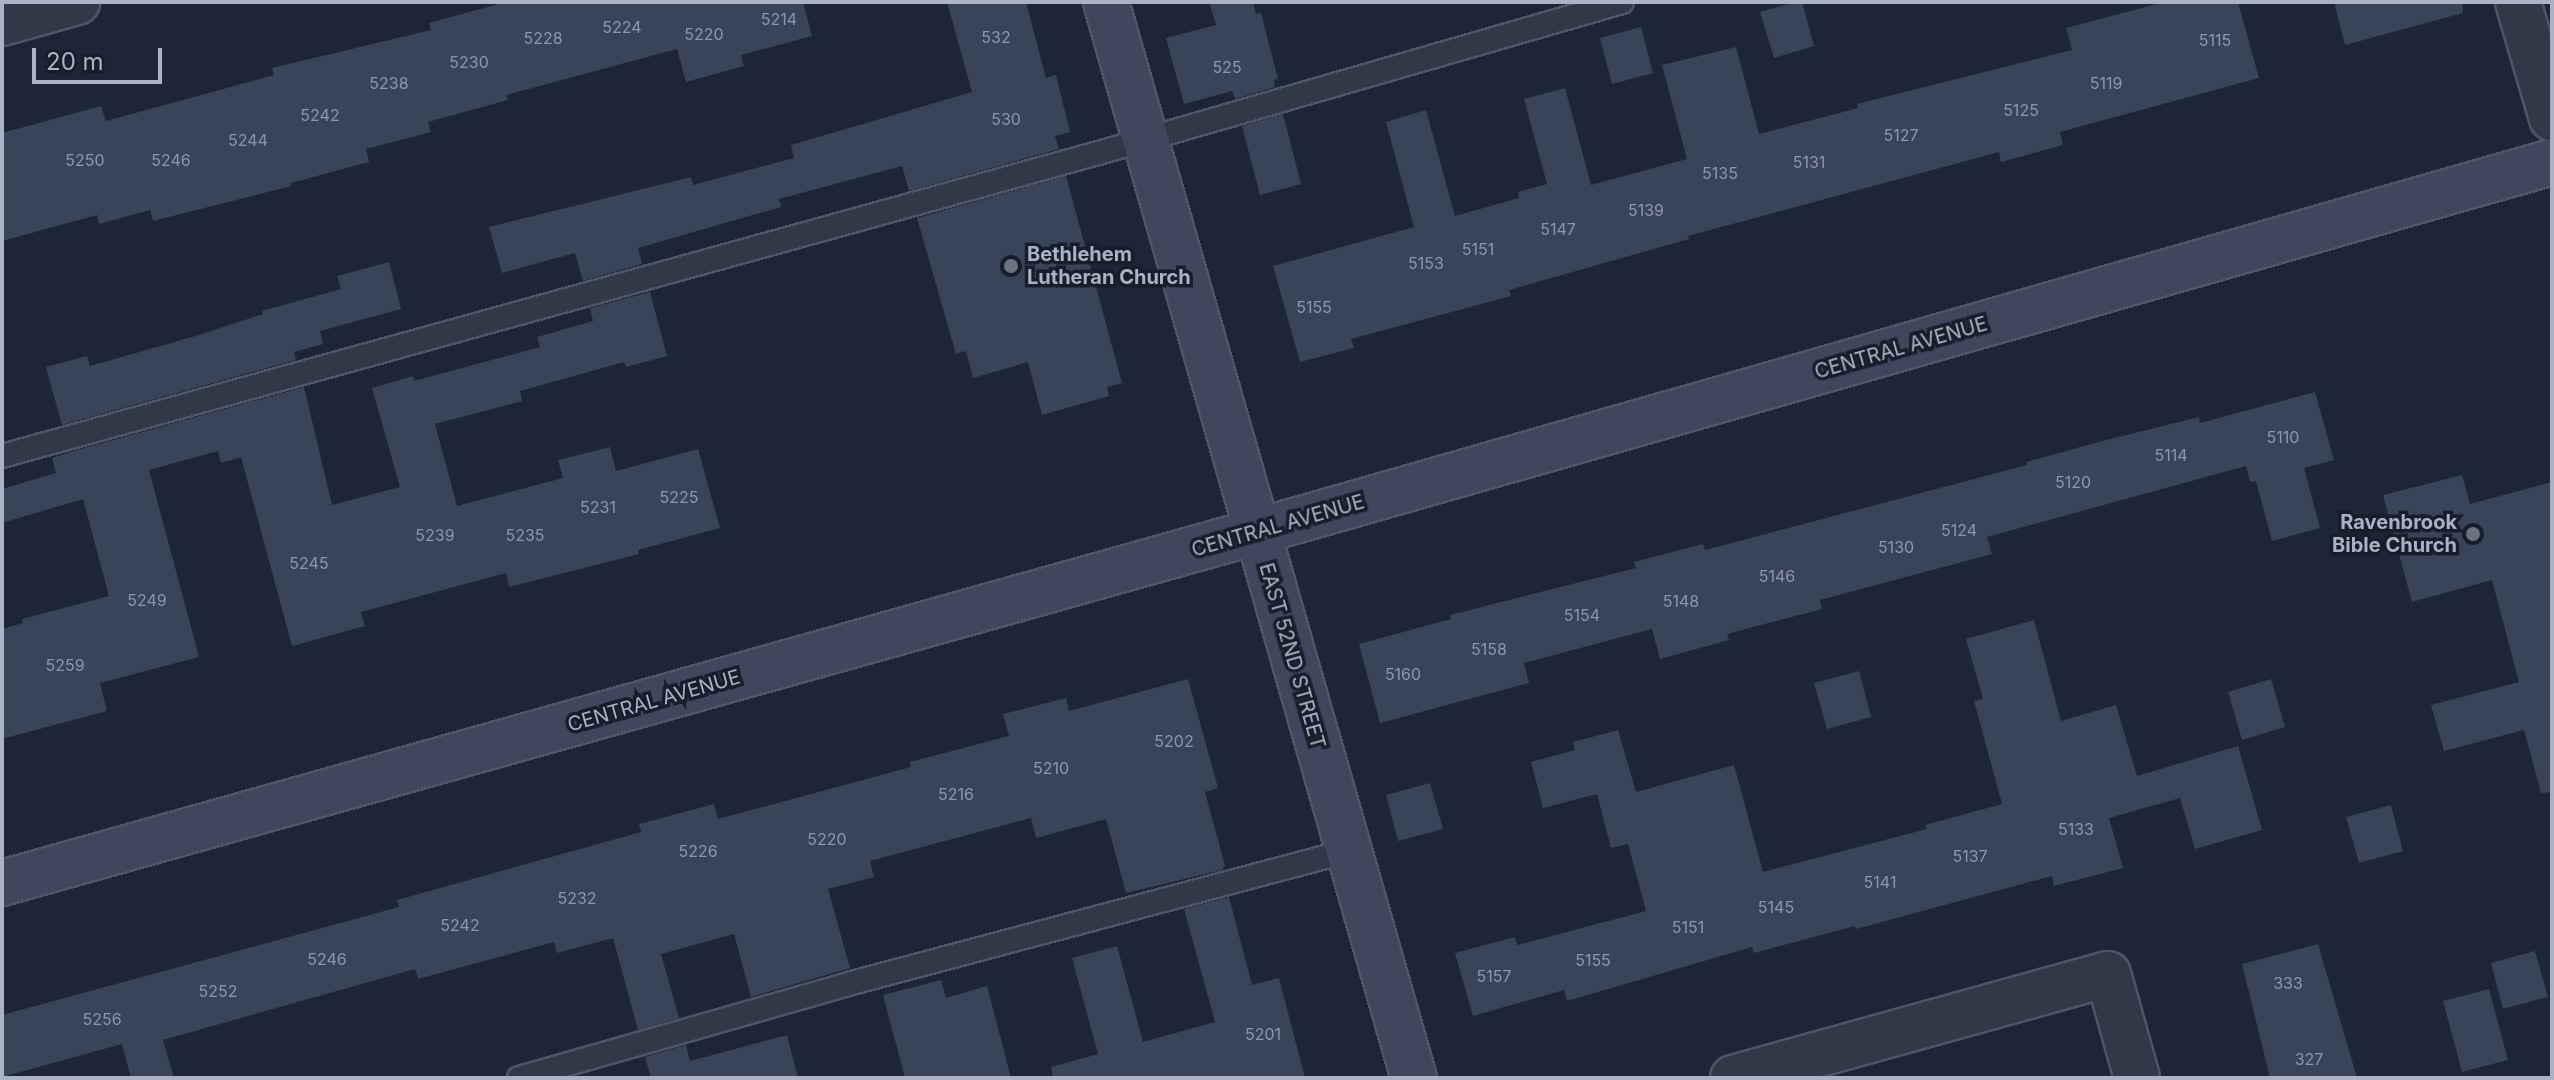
<!DOCTYPE html>
<html>
<head>
<meta charset="utf-8">
<style>
	body { margin:0 }
	#map { position:relative; width:2554px; height:1080px; overflow:hidden; background:#1d2637; font-family:Inter,sans-serif }
	div>[style] { position:absolute }
	[style*='--x'] { left:calc(var(--x)*1px); top:calc(var(--y)*1px); width:calc(var(--w)*1px); rotate:calc(var(--a)*1deg) }
	.building>* { inset:0; background:#394458 }
	.roads { filter:drop-shadow(2px 0 #4e5566) drop-shadow(-2px 0 #4e5566) drop-shadow(0 2px #4e5566) drop-shadow(0 -2px #4e5566) }
	.lane>* { height:22px; margin:-11px; padding:0 11px; transform-origin:11px; border-radius:11px; background:#313847 }
	.street>* { height:44px; margin:-22px; padding:0 22px; transform-origin:22px; border-radius:22px; background:#313847 }
	.secondary>* { height:44px; margin:-22px; padding:0 22px; transform-origin:22px; border-radius:22px; background:#3e475b }
	.dots>* { width:22px; height:22px; translate:-50% -50%; box-sizing:border-box; border:4px solid #171e2b; border-radius:50% }
	span { translate:-50% -50%; white-space:nowrap; text-align:center; line-height:1.15; -webkit-text-stroke:7px #171e2b; paint-order:stroke }
	.number-label { font-size:16px; color:#8e96aa }
	.number-label span { -webkit-text-stroke-width:0 }
	.poi-label { font-size:20px; color:#aab2c5; font-weight:700 }
	.left { translate:0 -50%; text-align:left }
	.right { translate:-100% -50%; text-align:right }
	.street-label { font-size:20px; color:#aab2c5 }
	.frame { position:absolute; inset:0; border:4px solid #aab2c5; pointer-events:none }
	.scale { position:absolute; left:32px; top:48px; width:130px; height:36px; box-sizing:border-box; border:4px solid #aab2c5; border-top:0; padding-left:10px; font-size:24px; line-height:28px; white-space:nowrap; color:#aab2c5; -webkit-text-stroke:6px #171e2b; paint-order:stroke }
</style>
</head>
<body>
<div id="map">
	<div class="building">
		<div style="clip-path:polygon(506px 2px,803px 2px,812px 36px,741px 55px,744px 66px,686px 82px,677px 49px,506px 95px,508px 100px,428px 122px,431px 132px,366px 149px,369px 162px,291px 183px,291px 186px,153px 221px,150px 210px,99px 224px,97px 215px,2px 241px,2px 133px,101px 106px,106px 121px,274px 75px,272px 68px,431px 30px,429px 23px)"></div>
		<div style="clip-path:polygon(947px 2px,1026px 2px,1046px 78px,1056px 75px,1070px 132px,1055px 136px,1059px 149px,909px 191px,902px 166px,779px 199px,781px 207px,638px 248px,642px 264px,583px 281px,575px 253px,502px 273px,489px 227px,691px 177px,693px 185px,794px 158px,791px 145px,972px 92px)"></div>
		<div style="clip-path:polygon(1209px 2px,1253px 2px,1256px 14px,1261px 13px,1278px 79px,1274px 80px,1275px 87px,1235px 99px,1232px 91px,1184px 104px,1166px 38px,1216px 25px)"></div>
		<div style="clip-path:polygon(1795px 2px,1802px 2px,1814px 46px,1774px 58px,1760px 12px)"></div>
		<div style="clip-path:polygon(2164px 2px,2238px 2px,2259px 78px,2060px 132px,2063px 145px,2001px 162px,1999px 152px,1688px 236px,1689px 239px,1509px 290px,1511px 296px,1351px 339px,1354px 348px,1300px 362px,1273px 266px,1414px 227px,1386px 122px,1426px 110px,1455px 216px,1519px 198px,1518px 192px,1547px 184px,1524px 99px,1565px 88px,1591px 185px,1687px 159px,1662px 65px,1736px 47px,1759px 134px,1858px 108px,1857px 104px,2072px 50px,2066px 28px)"></div>
		<div style="clip-path:polygon(2334px 2px,2462px 2px,2463px 13px,2345px 45px)"></div>
		<div style="clip-path:polygon(1641px 27px,1653px 73px,1612px 84px,1600px 38px)"></div>
		<div style="clip-path:polygon(1283px 114px,1301px 184px,1260px 195px,1242px 126px)"></div>
		<div style="clip-path:polygon(1066px 176px,1122px 383px,1107px 387px,1109px 396px,1042px 415px,1028px 362px,973px 378px,966px 351px,956px 354px,917px 218px)"></div>
		<div style="clip-path:polygon(389px 262px,401px 309px,320px 331px,323px 344px,294px 352px,296px 360px,62px 425px,46px 367px,87px 356px,90px 366px,199px 335px,263px 314px,262px 311px,341px 289px,337px 276px)"></div>
		<div style="clip-path:polygon(650px 292px,667px 356px,626px 367px,624px 362px,520px 391px,522px 401px,435px 424px,457px 506px,563px 478px,558px 460px,610px 447px,616px 471px,698px 449px,720px 528px,638px 550px,639px 554px,509px 587px,506px 573px,361px 612px,365px 626px,292px 646px,241px 457px,221px 463px,218px 451px,149px 470px,199px 657px,100px 683px,107px 711px,2px 739px,2px 629px,23px 623px,22px 619px,109px 596px,83px 499px,2px 523px,2px 489px,56px 473px,52px 458px,70px 452px,304px 387px,332px 505px,400px 487px,372px 388px,413px 376px,414px 381px,540px 347px,537px 337px,593px 321px,590px 308px)"></div>
		<div style="clip-path:polygon(2315px 392px,2334px 460px,2304px 468px,2320px 528px,2272px 541px,2256px 481px,2250px 482px,2246px 466px,1987px 537px,1992px 554px,1820px 600px,1822px 609px,1727px 634px,1729px 640px,1660px 659px,1652px 629px,1524px 663px,1529px 683px,1380px 723px,1359px 644px,1451px 619px,1450px 615px,1636px 568px,1634px 562px,1703px 544px,1705px 550px,2027px 465px,2027px 462px,2102px 441px,2199px 417px,2200px 423px)"></div>
		<div style="clip-path:polygon(2462px 475px,2470px 504px,2552px 482px,2552px 792px,2541px 793px,2524px 730px,2444px 751px,2431px 705px,2519px 682px,2492px 580px,2412px 602px,2383px 495px)"></div>
		<div style="clip-path:polygon(2034px 620px,2061px 721px,2116px 705px,2137px 776px,2238px 746px,2262px 830px,2195px 849px,2180px 798px,2109px 818px,2123px 868px,2054px 886px,2052px 876px,1856px 929px,1855px 926px,1754px 953px,1752px 947px,1567px 1001px,1564px 990px,1473px 1016px,1455px 953px,1515px 937px,1517px 945px,1646px 911px,1628px 844px,1611px 848px,1597px 794px,1543px 808px,1531px 762px,1575px 750px,1573px 742px,1618px 730px,1636px 792px,1734px 765px,1763px 872px,1927px 829px,1925px 825px,2002px 804px,1974px 701px,1983px 699px,1966px 639px)"></div>
		<div style="clip-path:polygon(1859px 671px,1871px 717px,1827px 729px,1814px 683px)"></div>
		<div style="clip-path:polygon(1188px 679px,1218px 788px,1205px 792px,1225px 866px,1222px 870px,1126px 893px,1106px 819px,1036px 838px,1031px 818px,870px 861px,874px 877px,828px 889px,850px 968px,751px 997px,734px 934px,661px 954px,679px 1018px,638px 1030px,613px 938px,557px 953px,554px 942px,418px 979px,415px 969px,163px 1040px,174px 1078px,131px 1078px,122px 1044px,2px 1077px,2px 1015px,399px 907px,397px 900px,641px 832px,639px 824px,714px 804px,718px 819px,911px 767px,910px 762px,1009px 736px,1003px 714px,1066px 698px,1069px 711px)"></div>
		<div style="clip-path:polygon(2271px 679px,2285px 727px,2242px 740px,2228px 692px)"></div>
		<div style="clip-path:polygon(1430px 783px,1443px 829px,1398px 841px,1386px 795px)"></div>
		<div style="clip-path:polygon(2391px 805px,2403px 851px,2359px 863px,2346px 817px)"></div>
		<div style="clip-path:polygon(1229px 897px,1252px 985px,1279px 978px,1305px 1078px,1053px 1078px,1051px 1067px,1098px 1054px,1072px 958px,1117px 946px,1143px 1042px,1215px 1022px,1184px 909px)"></div>
		<div style="clip-path:polygon(2318px 944px,2357px 1078px,2270px 1078px,2242px 964px)"></div>
		<div style="clip-path:polygon(2535px 951px,2548px 997px,2503px 1009px,2491px 963px)"></div>
		<div style="clip-path:polygon(941px 980px,946px 998px,987px 986px,1011px 1078px,905px 1078px,883px 995px)"></div>
		<div style="clip-path:polygon(2489px 989px,2508px 1060px,2462px 1072px,2443px 1001px)"></div>
		<div style="clip-path:polygon(787px 1035px,798px 1078px,651px 1078px,645px 1057px,686px 1045px,690px 1061px)"></div>
	</div>
	<div class="roads">
		<div class="lane">
			<div style="--x:2;--y:456;--w:1141;--a:-15.45"></div>
			<div style="--x:1102;--y:152;--w:541;--a:-16.09"></div>
			<div style="--x:519;--y:1078;--w:342;--a:-15.9"></div>
			<div style="--x:848;--y:984;--w:517;--a:-14.9"></div>
		</div>
		<div class="street">
			<div style="--x:2518;--y:2;--w:121;--a:73.7"></div>
			<div style="--x:2;--y:23;--w:78;--a:-15.6"></div>
			<div style="--x:1733;--y:1078;--w:389;--a:-15.5"></div>
			<div style="--x:2108;--y:974;--w:108;--a:74.4"></div>
		</div>
		<div class="secondary">
			<div style="--x:1106;--y:2;--w:1119;--a:74.03"></div>
			<div style="--x:2;--y:883;--w:1346;--a:-15.65"></div>
			<div style="--x:1298;--y:520;--w:1304;--a:-15.93"></div>
		</div>
	</div>
	<div class="dots">
		<div style="left:1011px;top:266px;background:#6b7280"></div>
		<div style="left:2473px;top:534px;background:#6b7280"></div>
	</div>
	<div class="number-label">
		<span style="left:779px;top:19px">5214</span>
		<span style="left:622px;top:27px">5224</span>
		<span style="left:704px;top:34px">5220</span>
		<span style="left:996px;top:37px">532</span>
		<span style="left:543px;top:38px">5228</span>
		<span style="left:2215px;top:40px">5115</span>
		<span style="left:469px;top:62px">5230</span>
		<span style="left:1227px;top:67px">525</span>
		<span style="left:389px;top:83px">5238</span>
		<span style="left:2106px;top:83px">5119</span>
		<span style="left:2021px;top:110px">5125</span>
		<span style="left:320px;top:115px">5242</span>
		<span style="left:1006px;top:119px">530</span>
		<span style="left:1901px;top:135px">5127</span>
		<span style="left:248px;top:140px">5244</span>
		<span style="left:85px;top:160px">5250</span>
		<span style="left:171px;top:160px">5246</span>
		<span style="left:1809px;top:162px">5131</span>
		<span style="left:1720px;top:173px">5135</span>
		<span style="left:1646px;top:210px">5139</span>
		<span style="left:1558px;top:229px">5147</span>
		<span style="left:1478px;top:249px">5151</span>
		<span style="left:1426px;top:263px">5153</span>
		<span style="left:1314px;top:307px">5155</span>
		<span style="left:2283px;top:437px">5110</span>
		<span style="left:2171px;top:455px">5114</span>
		<span style="left:2073px;top:482px">5120</span>
		<span style="left:679px;top:497px">5225</span>
		<span style="left:598px;top:507px">5231</span>
		<span style="left:1959px;top:530px">5124</span>
		<span style="left:435px;top:535px">5239</span>
		<span style="left:525px;top:535px">5235</span>
		<span style="left:1896px;top:547px">5130</span>
		<span style="left:309px;top:563px">5245</span>
		<span style="left:1777px;top:576px">5146</span>
		<span style="left:147px;top:600px">5249</span>
		<span style="left:1681px;top:601px">5148</span>
		<span style="left:1582px;top:615px">5154</span>
		<span style="left:1489px;top:649px">5158</span>
		<span style="left:65px;top:665px">5259</span>
		<span style="left:1403px;top:674px">5160</span>
		<span style="left:1174px;top:741px">5202</span>
		<span style="left:1051px;top:768px">5210</span>
		<span style="left:956px;top:794px">5216</span>
		<span style="left:2076px;top:829px">5133</span>
		<span style="left:827px;top:839px">5220</span>
		<span style="left:698px;top:851px">5226</span>
		<span style="left:1970px;top:856px">5137</span>
		<span style="left:1880px;top:882px">5141</span>
		<span style="left:577px;top:898px">5232</span>
		<span style="left:1776px;top:907px">5145</span>
		<span style="left:460px;top:925px">5242</span>
		<span style="left:1688px;top:927px">5151</span>
		<span style="left:327px;top:959px">5246</span>
		<span style="left:1593px;top:960px">5155</span>
		<span style="left:1494px;top:976px">5157</span>
		<span style="left:2288px;top:983px">333</span>
		<span style="left:218px;top:991px">5252</span>
		<span style="left:102px;top:1019px">5256</span>
		<span style="left:1263px;top:1034px">5201</span>
		<span style="left:2309px;top:1059px">327</span>
	</div>
	<div class="poi-label">
		<span class="left" style="left:1027px;top:266px">Bethlehem<br>Lutheran Church</span>
		<span class="right" style="left:2457px;top:534px">Ravenbrook<br>Bible Church</span>
	</div>
	<div class="street-label">
		<span style="left:1901px;top:348px;rotate:-16deg">CENTRAL AVENUE</span>
		<span style="left:1278px;top:526px;rotate:-16deg">CENTRAL AVENUE</span>
		<span style="left:1292px;top:656px;rotate:74deg">EAST 52ND STREET</span>
		<span style="left:654px;top:701px;rotate:-16deg">CENTRAL AVENUE</span>
	</div>
	<div class="frame"></div>
	<div class="scale">20 m</div>
</div>
</body>
</html>
